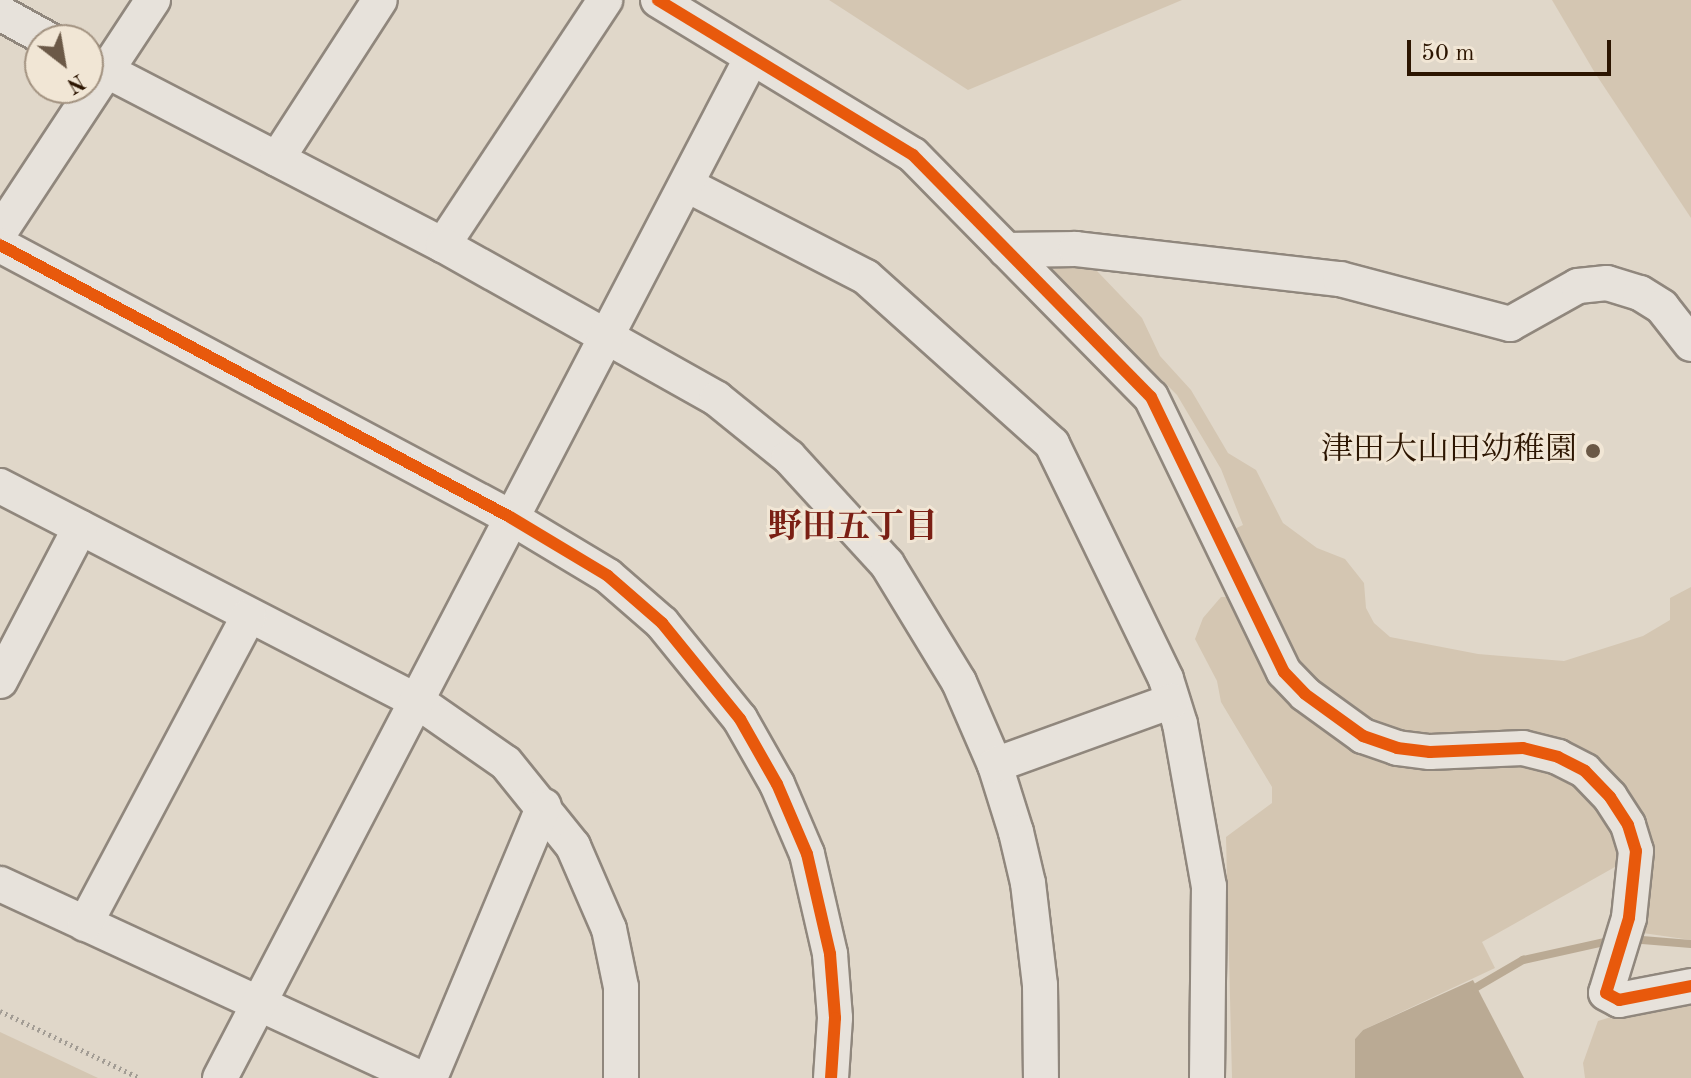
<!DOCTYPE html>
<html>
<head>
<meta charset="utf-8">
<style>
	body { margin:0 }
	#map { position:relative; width:1691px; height:1078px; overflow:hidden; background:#e0d7c9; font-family:"Old Standard TT","Noto Serif JP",serif }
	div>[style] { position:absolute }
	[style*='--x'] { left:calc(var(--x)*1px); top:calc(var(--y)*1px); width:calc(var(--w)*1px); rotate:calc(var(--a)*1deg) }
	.green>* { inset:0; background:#d4c6b2 }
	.water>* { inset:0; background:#baaa94 }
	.stream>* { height:8px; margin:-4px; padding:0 4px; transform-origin:4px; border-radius:4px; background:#baaa94 }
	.path>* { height:5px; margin-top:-2.5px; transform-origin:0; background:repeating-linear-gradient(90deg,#a29c94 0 2px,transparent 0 6px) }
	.roads { filter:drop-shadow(2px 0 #90877d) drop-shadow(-2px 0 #90877d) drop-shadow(0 2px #90877d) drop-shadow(0 -2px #90877d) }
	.minor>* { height:34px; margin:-17px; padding:0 17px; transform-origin:17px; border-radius:17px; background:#e7e2db }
	.cycleway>* { height:12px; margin:-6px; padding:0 6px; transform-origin:6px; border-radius:6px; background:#e8590c }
	.dots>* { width:22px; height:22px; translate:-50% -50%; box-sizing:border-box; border:4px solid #f1e6d5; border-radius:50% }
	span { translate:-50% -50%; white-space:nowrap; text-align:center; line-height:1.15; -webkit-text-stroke:6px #f1e6d5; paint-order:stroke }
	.poi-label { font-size:32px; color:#2c1501 }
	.right { translate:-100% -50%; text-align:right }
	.neighbourhood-label { font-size:34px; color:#7a1f14; font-weight:700 }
	.north { position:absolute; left:24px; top:24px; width:80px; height:80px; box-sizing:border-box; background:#f1e6d5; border:2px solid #a29280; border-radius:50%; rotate:149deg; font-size:22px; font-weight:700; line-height:32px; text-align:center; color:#2c1501 }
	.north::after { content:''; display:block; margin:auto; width:28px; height:36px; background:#6b5947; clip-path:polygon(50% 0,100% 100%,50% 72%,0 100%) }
	.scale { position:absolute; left:1407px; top:40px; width:204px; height:36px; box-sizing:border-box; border:4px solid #2c1501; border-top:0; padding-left:10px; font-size:24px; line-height:28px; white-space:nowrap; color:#2c1501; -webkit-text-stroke:6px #f1e6d5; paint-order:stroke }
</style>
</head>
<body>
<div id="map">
	<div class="green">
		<div style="clip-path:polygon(829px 0,1182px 0,968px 90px)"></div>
		<div style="clip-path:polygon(1552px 0,1691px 0,1691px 218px,1595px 73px)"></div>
		<div style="clip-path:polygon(1069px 266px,1097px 271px,1142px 318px,1160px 356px,1191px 390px,1228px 453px,1256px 470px,1283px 523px,1317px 548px,1345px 559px,1364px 583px,1366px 608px,1374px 623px,1390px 637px,1478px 654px,1564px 661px,1643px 636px,1670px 620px,1670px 598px,1691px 587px,1691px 940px,1636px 932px,1621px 792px,1457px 741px,1376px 728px,1311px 684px,1285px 646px,1230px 531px,1243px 525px,1221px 469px,1177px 395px,1160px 378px,1141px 370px,1046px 271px)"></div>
		<div style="clip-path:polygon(1221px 597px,1234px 597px,1327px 726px,1538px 760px,1584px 784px,1618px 833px,1622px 863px,1482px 942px,1495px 968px,1363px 1030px,1355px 1039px,1355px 1078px,1232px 1078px,1226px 837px,1272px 803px,1272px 787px,1221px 702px,1217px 681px,1195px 639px,1203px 618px)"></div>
		<div style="clip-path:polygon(1691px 993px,1691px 1078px,1585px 1078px,1583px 1063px,1598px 1021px)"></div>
		<div style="clip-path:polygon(0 1032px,98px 1078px,0 1078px)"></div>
	</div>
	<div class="water">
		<div style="clip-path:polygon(1473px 980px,1524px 1078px,1355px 1078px,1355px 1039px,1363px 1030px)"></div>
	</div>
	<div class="stream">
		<div style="--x:1630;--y:939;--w:61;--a:4.7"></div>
		<div style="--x:1475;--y:988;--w:56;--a:-30.3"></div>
		<div style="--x:1523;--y:960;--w:92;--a:-12.5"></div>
	</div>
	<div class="path">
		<div style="--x:0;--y:1011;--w:155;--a:25.6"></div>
	</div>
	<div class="roads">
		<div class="minor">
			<div style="--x:658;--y:0;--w:298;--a:31.3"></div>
			<div style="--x:913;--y:155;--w:339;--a:45.5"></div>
			<div style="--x:1151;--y:397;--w:305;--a:64.2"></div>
			<div style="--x:1284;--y:672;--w:30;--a:46"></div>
			<div style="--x:1305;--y:694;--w:72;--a:35.9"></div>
			<div style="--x:1363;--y:736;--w:36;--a:19"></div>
			<div style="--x:1397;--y:748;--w:33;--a:7"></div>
			<div style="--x:1430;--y:752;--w:93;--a:-2.5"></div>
			<div style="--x:1523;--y:748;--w:36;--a:14"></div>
			<div style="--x:1558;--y:757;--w:30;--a:27"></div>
			<div style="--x:1585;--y:771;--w:36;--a:46"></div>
			<div style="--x:1610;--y:797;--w:33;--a:57"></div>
			<div style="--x:1628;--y:825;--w:27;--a:73"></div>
			<div style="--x:1636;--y:851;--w:67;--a:96"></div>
			<div style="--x:1629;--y:918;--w:78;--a:107"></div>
			<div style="--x:1606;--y:993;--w:15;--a:28"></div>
			<div style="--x:1619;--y:1000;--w:73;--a:-11"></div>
			<div style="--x:0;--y:13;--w:56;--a:28.9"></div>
			<div style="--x:88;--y:61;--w:400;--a:27.4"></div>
			<div style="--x:443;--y:245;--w:294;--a:-56.5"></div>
			<div style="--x:277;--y:159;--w:189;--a:-57.1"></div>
			<div style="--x:687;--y:185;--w:201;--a:27.2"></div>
			<div style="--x:866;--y:277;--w:250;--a:41.9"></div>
			<div style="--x:1052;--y:444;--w:261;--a:64.1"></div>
			<div style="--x:1166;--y:679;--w:47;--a:72.7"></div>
			<div style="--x:1180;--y:724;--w:165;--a:79.9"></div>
			<div style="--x:1209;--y:886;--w:192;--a:90.6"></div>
			<div style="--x:0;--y:232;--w:278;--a:-56.6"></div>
			<div style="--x:0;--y:245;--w:578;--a:28.07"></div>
			<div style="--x:510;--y:517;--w:114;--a:31"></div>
			<div style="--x:608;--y:576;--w:72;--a:41"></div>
			<div style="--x:662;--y:623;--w:124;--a:50.9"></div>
			<div style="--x:740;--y:719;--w:75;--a:60.4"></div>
			<div style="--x:777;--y:784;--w:76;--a:66.8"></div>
			<div style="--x:807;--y:854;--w:103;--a:77"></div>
			<div style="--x:830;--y:954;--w:64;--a:85.5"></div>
			<div style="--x:835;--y:1018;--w:60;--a:93.8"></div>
			<div style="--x:443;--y:245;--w:314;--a:29.3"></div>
			<div style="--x:717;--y:399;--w:92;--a:38.9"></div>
			<div style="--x:789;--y:457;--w:145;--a:47.5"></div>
			<div style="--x:887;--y:564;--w:138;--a:58.6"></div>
			<div style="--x:959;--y:682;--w:90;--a:66.6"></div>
			<div style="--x:995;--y:765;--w:70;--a:72.6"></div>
			<div style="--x:1016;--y:832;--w:52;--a:76.8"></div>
			<div style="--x:1028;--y:883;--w:103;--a:83.3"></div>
			<div style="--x:1040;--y:985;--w:93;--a:89.4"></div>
			<div style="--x:1006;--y:250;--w:70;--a:-0.8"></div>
			<div style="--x:1076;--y:249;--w:266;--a:6.5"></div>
			<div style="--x:1340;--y:279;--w:176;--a:14.8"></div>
			<div style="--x:1510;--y:324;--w:78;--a:-29.2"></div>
			<div style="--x:1578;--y:286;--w:29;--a:-6"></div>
			<div style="--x:1607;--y:283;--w:34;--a:17"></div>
			<div style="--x:1640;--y:293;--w:26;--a:32"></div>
			<div style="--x:1662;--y:307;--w:47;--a:51.9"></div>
			<div style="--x:0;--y:486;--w:469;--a:27.3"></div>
			<div style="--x:417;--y:701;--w:108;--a:34.9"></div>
			<div style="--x:506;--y:763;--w:107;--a:51.1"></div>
			<div style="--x:573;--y:846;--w:90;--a:66.6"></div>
			<div style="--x:609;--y:929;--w:59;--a:78.3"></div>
			<div style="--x:621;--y:987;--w:91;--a:90"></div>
			<div style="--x:0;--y:681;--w:173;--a:-62.4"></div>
			<div style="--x:995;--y:765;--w:188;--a:-19.9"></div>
			<div style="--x:0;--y:884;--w:462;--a:24.8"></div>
			<div style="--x:85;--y:924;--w:349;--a:-62"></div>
			<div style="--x:220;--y:1078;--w:1149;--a:-62.48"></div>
			<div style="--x:430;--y:1078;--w:295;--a:-67.3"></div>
		</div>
	</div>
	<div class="cycleway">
		<div style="--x:658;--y:0;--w:298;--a:31.3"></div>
		<div style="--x:913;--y:155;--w:339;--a:45.5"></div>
		<div style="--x:1151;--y:397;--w:305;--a:64.2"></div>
		<div style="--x:1284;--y:672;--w:30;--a:46"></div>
		<div style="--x:1305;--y:694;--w:72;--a:35.9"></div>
		<div style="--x:1363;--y:736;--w:36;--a:19"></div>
		<div style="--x:1397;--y:748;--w:33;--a:7"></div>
		<div style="--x:1430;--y:752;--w:93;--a:-2.5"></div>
		<div style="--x:1523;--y:748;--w:36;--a:14"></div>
		<div style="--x:1558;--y:757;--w:30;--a:27"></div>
		<div style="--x:1585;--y:771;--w:36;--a:46"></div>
		<div style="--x:1610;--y:797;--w:33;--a:57"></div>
		<div style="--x:1628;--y:825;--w:27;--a:73"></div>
		<div style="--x:1636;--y:851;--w:67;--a:96"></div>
		<div style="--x:1629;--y:918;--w:78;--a:107"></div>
		<div style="--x:1606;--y:993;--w:15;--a:28"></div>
		<div style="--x:1619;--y:1000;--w:73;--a:-11"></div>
		<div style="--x:0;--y:245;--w:578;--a:28.07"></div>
		<div style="--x:510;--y:517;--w:114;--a:31"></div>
		<div style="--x:608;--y:576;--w:72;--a:41"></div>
		<div style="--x:662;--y:623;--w:124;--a:50.9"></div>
		<div style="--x:740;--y:719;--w:75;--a:60.4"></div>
		<div style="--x:777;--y:784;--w:76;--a:66.8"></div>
		<div style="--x:807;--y:854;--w:103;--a:77"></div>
		<div style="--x:830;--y:954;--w:64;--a:85.5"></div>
		<div style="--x:835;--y:1018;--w:60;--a:93.8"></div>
	</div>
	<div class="dots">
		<div style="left:1593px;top:451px;background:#6b5947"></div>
	</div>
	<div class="poi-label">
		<span class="right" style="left:1577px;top:451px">津田大山田幼稚園</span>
	</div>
	<div class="neighbourhood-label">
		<span style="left:853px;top:529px">野田五丁目</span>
	</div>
	<div class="north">N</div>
	<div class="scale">50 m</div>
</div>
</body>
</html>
